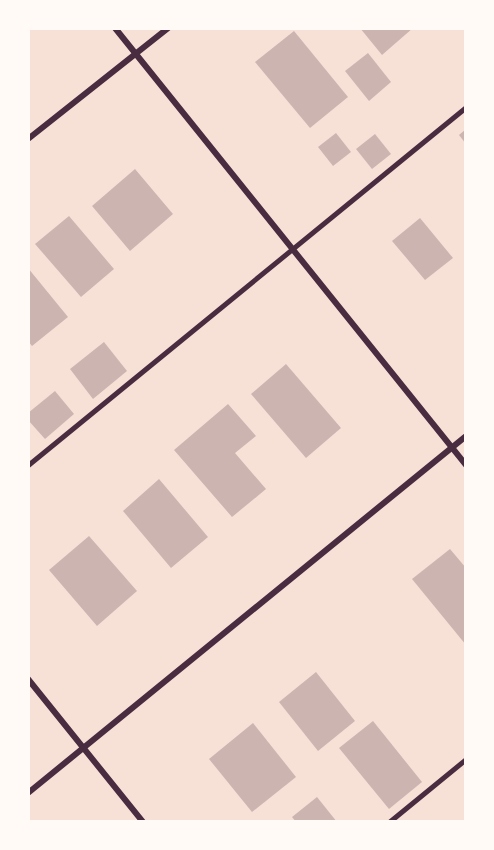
<!DOCTYPE html>
<html>
<head>
<meta charset="utf-8">
<style>
	body { margin:0 }
	#map { position:relative; width:494px; height:850px; overflow:hidden; background:#f7e1d7; font-family:Rubik,sans-serif }
	div>[style] { position:absolute }
	[style*='--x'] { left:calc(var(--x)*1px); top:calc(var(--y)*1px); width:calc(var(--w)*1px); rotate:calc(var(--a)*1deg) }
	.building>* { inset:0; background:#ccb4b1 }
	.service>* { height:4.5px; margin:-2.25px; padding:0 2.25px; transform-origin:2.25px; border-radius:2.25px; background:#4a2c40 }
	.minor>* { height:6px; margin:-3px; padding:0 3px; transform-origin:3px; border-radius:3px; background:#4a2c40 }
	span { translate:-50% -50%; white-space:nowrap; text-align:center; line-height:1.15; -webkit-text-stroke:5px #fffaf5; paint-order:stroke }
	.frame { position:absolute; inset:0; border:30px solid #fffaf5; pointer-events:none }
</style>
</head>
<body>
<div id="map">
	<div class="building">
		<div style="clip-path:polygon(360px 28px,413px 28px,382px 55px)"></div>
		<div style="clip-path:polygon(294px 31px,348px 97px,310px 128px,255px 62px)"></div>
		<div style="clip-path:polygon(368px 53px,391px 82px,369px 101px,345px 71px)"></div>
		<div style="clip-path:polygon(466px 129px,466px 144px,459px 135px)"></div>
		<div style="clip-path:polygon(336px 133px,351px 152px,333px 166px,318px 147px)"></div>
		<div style="clip-path:polygon(375px 134px,391px 154px,372px 169px,356px 149px)"></div>
		<div style="clip-path:polygon(135px 169px,173px 214px,130px 251px,92px 206px)"></div>
		<div style="clip-path:polygon(69px 216px,114px 269px,81px 297px,35px 244px)"></div>
		<div style="clip-path:polygon(420px 218px,453px 258px,425px 280px,392px 241px)"></div>
		<div style="clip-path:polygon(28px 268px,68px 317px,32px 346px,28px 341px)"></div>
		<div style="clip-path:polygon(104px 342px,127px 371px,93px 399px,70px 369px)"></div>
		<div style="clip-path:polygon(286px 364px,341px 428px,306px 458px,251px 394px)"></div>
		<div style="clip-path:polygon(55px 391px,74px 414px,45px 439px,28px 420px,28px 413px)"></div>
		<div style="clip-path:polygon(228px 404px,256px 436px,235px 453px,266px 489px,232px 517px,174px 450px)"></div>
		<div style="clip-path:polygon(159px 479px,208px 537px,171px 568px,123px 511px)"></div>
		<div style="clip-path:polygon(89px 536px,137px 591px,97px 626px,49px 570px)"></div>
		<div style="clip-path:polygon(450px 549px,466px 568px,466px 645px,412px 579px)"></div>
		<div style="clip-path:polygon(316px 672px,355px 721px,318px 751px,279px 702px)"></div>
		<div style="clip-path:polygon(373px 721px,422px 782px,389px 809px,339px 748px)"></div>
		<div style="clip-path:polygon(253px 723px,296px 777px,252px 812px,209px 759px)"></div>
		<div style="clip-path:polygon(317px 797px,337px 822px,296px 822px,292px 817px)"></div>
	</div>
	<div class="service">
		<div style="--x:28;--y:465;--w:566;--a:-39.26"></div>
		<div style="--x:389;--y:822;--w:99;--a:-39.3"></div>
	</div>
	<div class="minor">
		<div style="--x:115;--y:28;--w:561;--a:51.23"></div>
		<div style="--x:28;--y:139;--w:179;--a:-38.4"></div>
		<div style="--x:28;--y:679;--w:184;--a:51.2"></div>
		<div style="--x:28;--y:793;--w:565;--a:-39.18"></div>
	</div>
	<div class="frame"></div>
</div>
</body>
</html>
